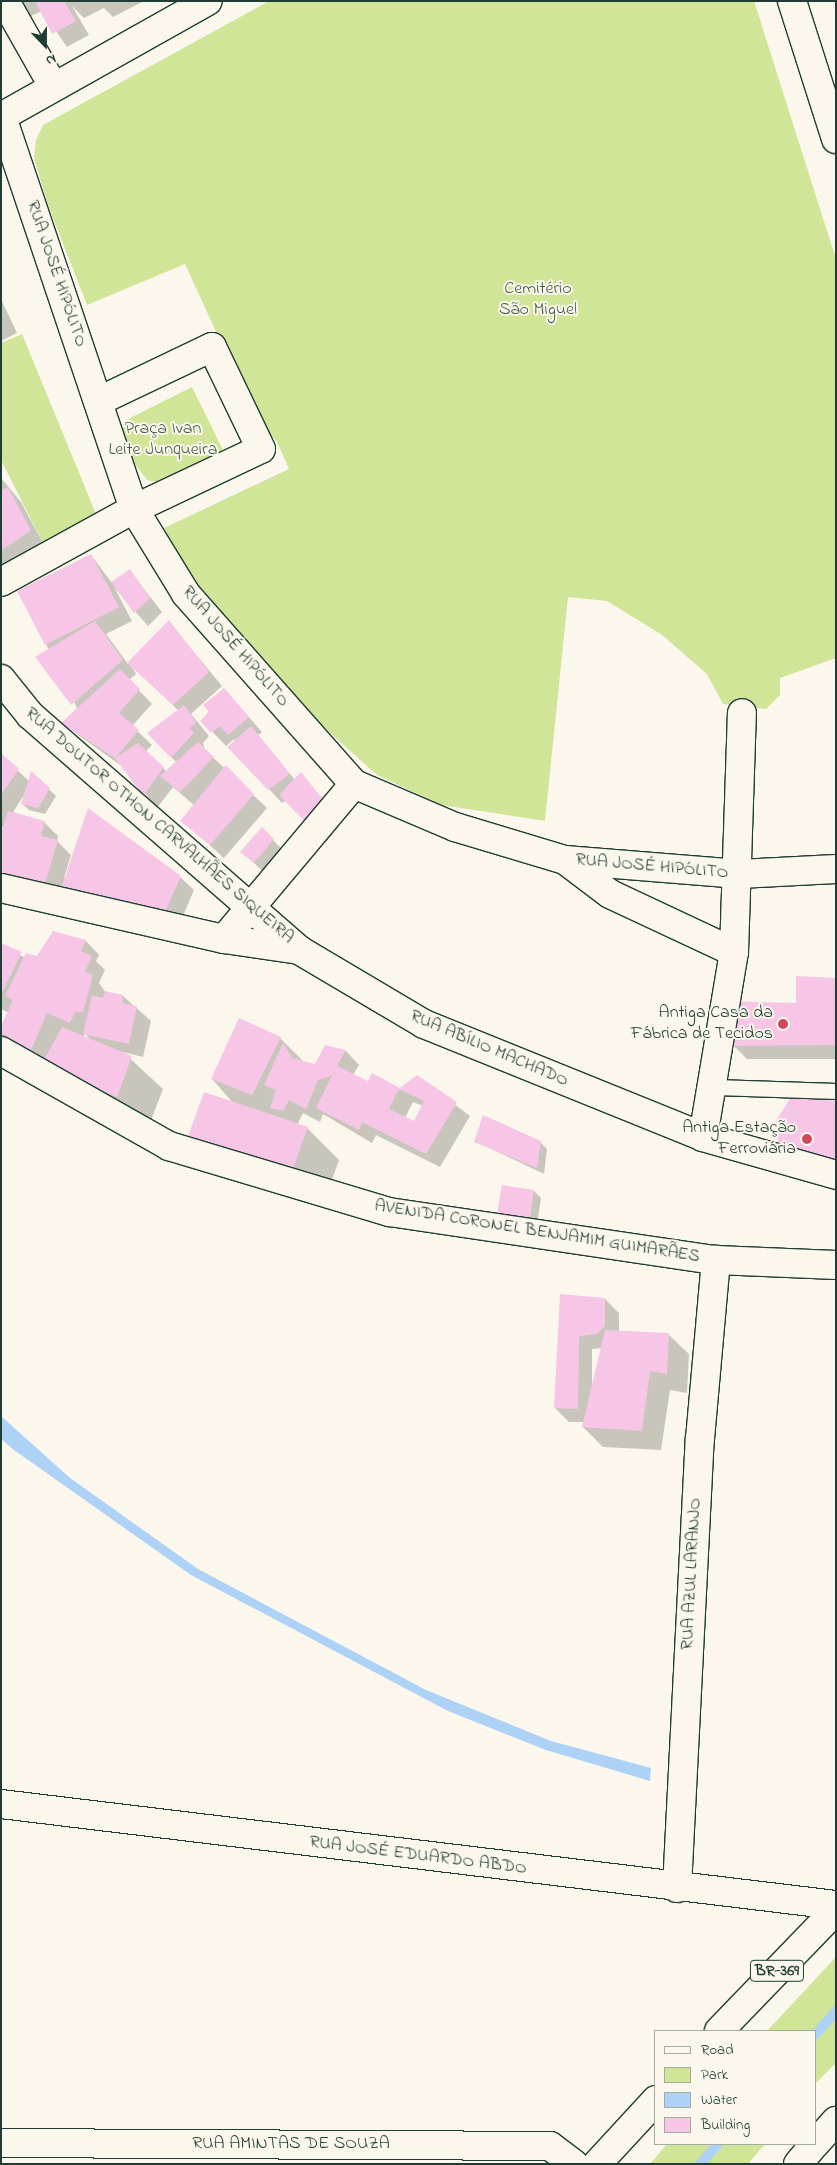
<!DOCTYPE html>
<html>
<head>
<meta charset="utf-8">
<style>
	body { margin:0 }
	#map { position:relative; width:837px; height:2165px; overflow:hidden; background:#fbf7ec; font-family:"Indie Flower",sans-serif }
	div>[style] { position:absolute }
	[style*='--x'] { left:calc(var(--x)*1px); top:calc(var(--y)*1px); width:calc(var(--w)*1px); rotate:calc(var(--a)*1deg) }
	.green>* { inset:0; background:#d1e599 }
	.water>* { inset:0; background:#add2f6 }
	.shadow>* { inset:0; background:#0003 }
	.stream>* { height:10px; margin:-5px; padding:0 5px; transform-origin:5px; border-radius:5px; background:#add2f6 }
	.building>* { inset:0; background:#f7c6e7 }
	.roads { filter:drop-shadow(1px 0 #1f3d34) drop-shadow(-1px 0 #1f3d34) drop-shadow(0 1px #1f3d34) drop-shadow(0 -1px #1f3d34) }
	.service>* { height:15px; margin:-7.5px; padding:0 7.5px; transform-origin:7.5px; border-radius:7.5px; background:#fbf7ec }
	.minor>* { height:28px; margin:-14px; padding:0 14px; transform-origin:14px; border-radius:14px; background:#fbf7ec }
	.tertiary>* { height:28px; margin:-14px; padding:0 14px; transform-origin:14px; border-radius:14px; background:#fbf7ec }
	.primary>* { height:28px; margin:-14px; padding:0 14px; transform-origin:14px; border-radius:14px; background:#fbf7ec }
	.dots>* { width:14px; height:14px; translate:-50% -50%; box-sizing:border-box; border:2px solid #fbf7ec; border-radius:50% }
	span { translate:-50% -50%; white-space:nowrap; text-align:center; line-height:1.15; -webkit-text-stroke:4px #fbf7ec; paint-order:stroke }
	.shield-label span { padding:1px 4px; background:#fbf7ec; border:1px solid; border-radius:4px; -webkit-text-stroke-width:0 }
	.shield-label { font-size:16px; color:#1f3d34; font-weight:700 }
	.street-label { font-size:18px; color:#1f3d34 }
	.park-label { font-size:18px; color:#435f48 }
	.poi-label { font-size:18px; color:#1f3d34 }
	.right { translate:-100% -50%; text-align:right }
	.frame { position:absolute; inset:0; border:2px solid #1f3d34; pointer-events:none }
	.legend { position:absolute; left:654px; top:2030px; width:162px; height:115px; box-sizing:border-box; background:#fbf7ec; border:1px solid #a3ada2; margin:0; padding:6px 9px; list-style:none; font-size:15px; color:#1f3d34 }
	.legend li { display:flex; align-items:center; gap:10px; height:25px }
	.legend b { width:25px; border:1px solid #a3ada2 }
	.north { position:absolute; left:20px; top:20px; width:50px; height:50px; -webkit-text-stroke:4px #fbf7ec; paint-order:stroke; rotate:158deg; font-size:14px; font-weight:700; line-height:20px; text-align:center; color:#1f3d34 }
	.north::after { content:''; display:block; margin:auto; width:18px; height:22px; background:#1f3d34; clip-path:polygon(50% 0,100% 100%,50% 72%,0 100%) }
</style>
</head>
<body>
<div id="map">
	<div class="green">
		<div style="clip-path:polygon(269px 1px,754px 1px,836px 259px,836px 658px,780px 678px,780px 695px,766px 709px,723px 704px,707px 674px,662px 635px,607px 601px,568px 597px,545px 821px,441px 805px,377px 775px,287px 694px,198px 592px,164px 528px,289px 469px,276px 440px,258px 423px,185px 264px,87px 305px,48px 205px,34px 158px,36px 140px,43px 125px)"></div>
		<div style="clip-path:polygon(22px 334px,96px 514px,96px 520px,45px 547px,1px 460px,1px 343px)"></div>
		<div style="clip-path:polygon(192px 387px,223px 450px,156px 482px,147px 480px,131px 459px,121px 430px,130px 418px)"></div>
		<div style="clip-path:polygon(836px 1957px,836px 2063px,816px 2083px,816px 2031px,767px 2031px)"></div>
		<div style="clip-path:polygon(667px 2144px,765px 2144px,748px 2164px,650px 2164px)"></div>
	</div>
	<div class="water">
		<div style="clip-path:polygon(1px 1416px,70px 1478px,198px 1569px,426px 1690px,551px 1741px,651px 1768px,650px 1781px,546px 1750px,448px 1711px,191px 1575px,14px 1450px,1px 1439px)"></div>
	</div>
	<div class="shadow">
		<div style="clip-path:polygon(144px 1px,113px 17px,104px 8px,84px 18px,72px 6px,89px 35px,67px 47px,42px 11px,31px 16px,17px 1px)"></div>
		<div style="clip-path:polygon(1px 299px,17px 333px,1px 341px)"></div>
		<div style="clip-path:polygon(1px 478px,21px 502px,44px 545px,1px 572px)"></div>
		<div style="clip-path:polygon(evenodd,91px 555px,112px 583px,129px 570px,162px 612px,148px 626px,114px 587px,132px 621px,106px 634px,128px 664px,169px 622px,222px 686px,191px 714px,209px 736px,203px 743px,205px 750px,267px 808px,224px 858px,182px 820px,194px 805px,173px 787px,157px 808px,123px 767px,63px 724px,78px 710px,46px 644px,91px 555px,132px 666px,179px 711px,148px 733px,177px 763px,167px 772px,146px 751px,152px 745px,132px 726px,152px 704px,129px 680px,136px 674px,132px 666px)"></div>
		<div style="clip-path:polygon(224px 689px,262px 732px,258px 735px,295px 780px,301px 774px,342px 821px,326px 842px,286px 800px,282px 803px,269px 789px,234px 739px,226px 746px,202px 721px)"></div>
		<div style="clip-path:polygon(1px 755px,29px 781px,32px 773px,56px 796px,45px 814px,29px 810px,22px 803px,24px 795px,13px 812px,44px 822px,58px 836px,57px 841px,71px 855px,64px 878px,180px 877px,194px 890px,179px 925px,78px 900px,62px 884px,56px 904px,5px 824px,1px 829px)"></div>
		<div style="clip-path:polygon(262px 829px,287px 854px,268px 876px,242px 852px)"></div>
		<div style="clip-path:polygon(evenodd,86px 941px,99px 955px,96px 961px,105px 970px,99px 983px,106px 993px,123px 996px,151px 1021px,143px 1057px,123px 1052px,163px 1089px,148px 1128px,10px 1055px,9px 1013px,1px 1009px,1px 944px,25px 958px,38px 957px,86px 941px,85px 1034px,92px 1041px,83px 1037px,85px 1034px)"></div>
		<div style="clip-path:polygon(836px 979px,836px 1059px,747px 1059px,733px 1045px)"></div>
		<div style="clip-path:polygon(evenodd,280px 1038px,305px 1063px,316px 1065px,325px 1046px,346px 1051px,359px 1065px,353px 1075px,368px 1083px,372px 1074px,400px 1090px,417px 1076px,470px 1116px,440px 1167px,376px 1135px,372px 1143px,323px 1114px,320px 1122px,303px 1113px,297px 1125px,307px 1128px,339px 1160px,323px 1205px,212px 1079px,280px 1038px,413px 1102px,423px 1106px,415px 1123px,405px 1118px,413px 1102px)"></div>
		<div style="clip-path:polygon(475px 1141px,540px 1142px,547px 1149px,544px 1174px)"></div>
		<div style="clip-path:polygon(534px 1191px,541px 1198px,537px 1225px,505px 1221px)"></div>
		<div style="clip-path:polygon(evenodd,562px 1295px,605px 1299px,619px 1313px,619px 1332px,669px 1335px,689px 1354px,687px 1393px,670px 1390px,661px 1450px,603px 1447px,583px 1427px,584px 1422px,569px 1422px,555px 1408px,562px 1295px,602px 1348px,592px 1386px,592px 1349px,602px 1348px)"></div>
	</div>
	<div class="stream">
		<div style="--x:816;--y:2034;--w:30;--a:-49"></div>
		<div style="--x:700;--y:2164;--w:27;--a:-48"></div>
	</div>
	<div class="building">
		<div style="clip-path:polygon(35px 1px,64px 1px,76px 21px,52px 34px)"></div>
		<div style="clip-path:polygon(8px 487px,31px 531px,1px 550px,1px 491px)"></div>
		<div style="clip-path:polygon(91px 554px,119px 607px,45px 645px,17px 591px)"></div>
		<div style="clip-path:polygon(130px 569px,150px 598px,134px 613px,111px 582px)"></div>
		<div style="clip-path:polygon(169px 620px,209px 672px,173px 705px,127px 663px)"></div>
		<div style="clip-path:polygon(95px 621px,123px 660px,71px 705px,35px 657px)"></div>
		<div style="clip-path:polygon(120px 669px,140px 689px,119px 713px,139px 730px,115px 758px,138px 743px,164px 767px,143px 796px,115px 758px,61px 723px)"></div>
		<div style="clip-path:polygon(224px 688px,249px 717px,228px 735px,220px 726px,211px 733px,200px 721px,209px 712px,203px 705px)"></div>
		<div style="clip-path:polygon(184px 705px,196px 722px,190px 728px,194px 733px,171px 758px,147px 733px)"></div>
		<div style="clip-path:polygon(251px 726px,290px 774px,268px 790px,227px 747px)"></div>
		<div style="clip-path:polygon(198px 742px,214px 757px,180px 792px,160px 776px)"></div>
		<div style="clip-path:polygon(1px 753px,19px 769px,1px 795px)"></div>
		<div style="clip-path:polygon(226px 765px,254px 794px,210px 845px,180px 821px)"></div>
		<div style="clip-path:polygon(31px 771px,50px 788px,38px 808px,21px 804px)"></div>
		<div style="clip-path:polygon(301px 772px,329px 807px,312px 829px,279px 795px)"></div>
		<div style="clip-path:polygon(88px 808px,181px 876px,165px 912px,62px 886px)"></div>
		<div style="clip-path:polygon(8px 811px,45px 821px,41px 836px,58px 840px,43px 891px,1px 880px,1px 833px)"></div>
		<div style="clip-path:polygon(262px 827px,274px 839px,254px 863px,240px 852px)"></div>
		<div style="clip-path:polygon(53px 931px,86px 940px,81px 951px,92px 956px,85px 972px,93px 975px,83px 1012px,75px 1012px,70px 1023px,47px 1013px,28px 1057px,1px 1045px,1px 1026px,13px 1000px,5px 996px,26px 953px,37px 956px)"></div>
		<div style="clip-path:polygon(1px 943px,22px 952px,1px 995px)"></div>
		<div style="clip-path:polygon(796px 976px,836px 978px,836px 1045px,732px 1046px,729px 1001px,796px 1003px)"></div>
		<div style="clip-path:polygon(105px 991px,123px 995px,122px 1003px,137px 1006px,129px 1044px,83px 1034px,92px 995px,103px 998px)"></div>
		<div style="clip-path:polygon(239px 1018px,281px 1037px,252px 1095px,211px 1079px)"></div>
		<div style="clip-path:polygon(62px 1027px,132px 1056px,117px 1097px,41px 1065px)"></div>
		<div style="clip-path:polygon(evenodd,283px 1043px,292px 1058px,315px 1064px,325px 1045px,346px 1050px,337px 1066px,368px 1081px,372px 1073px,400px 1088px,417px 1075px,457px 1102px,426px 1154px,362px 1122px,359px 1130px,316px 1108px,336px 1067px,331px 1076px,318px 1080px,306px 1109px,289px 1100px,283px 1111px,270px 1108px,276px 1090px,264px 1085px,283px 1043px,399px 1089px,424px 1101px,414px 1121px,389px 1109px,399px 1089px)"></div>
		<div style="clip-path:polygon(204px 1092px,308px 1127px,291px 1174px,187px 1139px)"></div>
		<div style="clip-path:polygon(791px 1097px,836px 1101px,836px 1164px,781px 1154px,774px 1124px)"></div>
		<div style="clip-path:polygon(483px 1115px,541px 1141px,537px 1168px,474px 1142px)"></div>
		<div style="clip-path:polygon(502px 1185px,534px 1190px,530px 1219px,497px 1214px)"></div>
		<div style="clip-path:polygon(560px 1294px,605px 1298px,605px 1326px,597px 1334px,579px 1336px,578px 1409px,554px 1408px)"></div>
		<div style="clip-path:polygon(605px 1330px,669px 1333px,667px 1374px,650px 1371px,642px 1431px,582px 1427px)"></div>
	</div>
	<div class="roads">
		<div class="service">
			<div style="--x:715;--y:1087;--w:121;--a:1.9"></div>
		</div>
		<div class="minor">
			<div style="--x:5;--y:1;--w:98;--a:60.5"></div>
			<div style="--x:792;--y:1;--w:145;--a:72.3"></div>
			<div style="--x:1;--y:117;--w:237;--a:-29.3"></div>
			<div style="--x:2;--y:117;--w:414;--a:71.4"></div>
			<div style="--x:134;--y:509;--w:100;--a:58.5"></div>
			<div style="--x:186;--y:594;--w:254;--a:48.5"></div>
			<div style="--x:354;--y:784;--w:110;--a:23.1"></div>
			<div style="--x:455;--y:827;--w:115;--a:16.7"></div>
			<div style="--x:565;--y:860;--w:175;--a:4.6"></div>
			<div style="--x:739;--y:874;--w:97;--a:-3"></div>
			<div style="--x:1;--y:582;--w:152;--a:-28.8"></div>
			<div style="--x:134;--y:509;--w:140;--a:-25.3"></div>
			<div style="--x:261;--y:449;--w:113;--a:-115.7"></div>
			<div style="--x:212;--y:347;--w:125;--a:154.5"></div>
			<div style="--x:1;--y:679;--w:46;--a:51.1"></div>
			<div style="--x:30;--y:715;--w:357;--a:41.1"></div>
			<div style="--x:565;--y:860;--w:56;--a:37.1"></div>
			<div style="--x:610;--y:894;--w:137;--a:25.1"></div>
			<div style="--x:224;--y:939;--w:202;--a:-50"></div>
			<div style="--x:703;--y:1137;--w:188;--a:-80.5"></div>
			<div style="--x:734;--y:952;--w:239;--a:-88.1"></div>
			<div style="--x:677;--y:1888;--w:450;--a:-87.1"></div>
			<div style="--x:700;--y:1439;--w:180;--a:-84.9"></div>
			<div style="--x:1;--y:2143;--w:549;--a:0.31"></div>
			<div style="--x:550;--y:2146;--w:30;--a:37"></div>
		</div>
		<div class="tertiary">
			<div style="--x:1;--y:888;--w:229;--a:12.9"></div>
			<div style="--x:224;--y:939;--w:76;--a:8.3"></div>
			<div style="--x:299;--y:950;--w:145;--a:30.6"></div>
			<div style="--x:424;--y:1024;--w:301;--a:22"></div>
			<div style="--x:703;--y:1137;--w:138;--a:15.9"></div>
			<div style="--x:1;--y:1051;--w:193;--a:29.5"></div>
			<div style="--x:169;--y:1146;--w:230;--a:16.7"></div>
			<div style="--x:389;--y:1212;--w:331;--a:8.4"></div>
			<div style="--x:716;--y:1260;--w:120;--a:2.4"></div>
			<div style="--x:1;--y:1804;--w:841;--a:6.9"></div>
		</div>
		<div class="primary">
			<div style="--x:719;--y:2031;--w:168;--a:-46"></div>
			<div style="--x:816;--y:2143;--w:30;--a:-48"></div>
			<div style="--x:597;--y:2164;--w:87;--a:-47.3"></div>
			<div style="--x:798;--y:2164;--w:26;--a:-50"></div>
		</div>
	</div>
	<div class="dots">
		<div style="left:783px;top:1024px;background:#d1495b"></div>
		<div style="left:807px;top:1139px;background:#d1495b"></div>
	</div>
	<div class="shield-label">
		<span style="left:777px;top:1971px">BR-369</span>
	</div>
	<div class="street-label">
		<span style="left:56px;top:274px;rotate:71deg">RUA JOSÉ HIPÓLITO</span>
		<span style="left:235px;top:647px;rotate:49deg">RUA JOSÉ HIPÓLITO</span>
		<span style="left:159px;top:826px;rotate:41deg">RUA DOUTOR OTHON CARVALHÃES SIQUEIRA</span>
		<span style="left:652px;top:867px;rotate:5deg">RUA JOSÉ HIPÓLITO</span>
		<span style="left:489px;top:1049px;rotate:23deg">RUA ABÍLIO MACHADO</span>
		<span style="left:537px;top:1232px;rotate:9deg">AVENIDA CORONEL BENJAMIM GUIMARÃES</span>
		<span style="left:692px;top:1574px;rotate:-87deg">RUA AZUL LARANJO</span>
		<span style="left:418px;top:1856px;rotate:7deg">RUA JOSÉ EDUARDO ABDO</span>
		<span style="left:291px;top:2144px">RUA AMINTAS DE SOUZA</span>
	</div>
	<div class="park-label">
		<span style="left:538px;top:300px">Cemitério<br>São Miguel</span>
		<span style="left:163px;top:440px">Praça Ivan<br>Leite Junqueira</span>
	</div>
	<div class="poi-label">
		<span class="right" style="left:773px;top:1024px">Antiga Casa da<br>Fábrica de Tecidos</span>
		<span class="right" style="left:796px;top:1139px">Antiga Estação<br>Ferroviária</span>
	</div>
	<div class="frame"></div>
	<ul class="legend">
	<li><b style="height:6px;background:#fbf7ec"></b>Road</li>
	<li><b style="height:14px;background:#d1e599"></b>Park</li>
	<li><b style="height:14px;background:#add2f6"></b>Water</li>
	<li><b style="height:14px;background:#f7c6e7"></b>Building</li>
	</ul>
	<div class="north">N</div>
</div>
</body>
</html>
